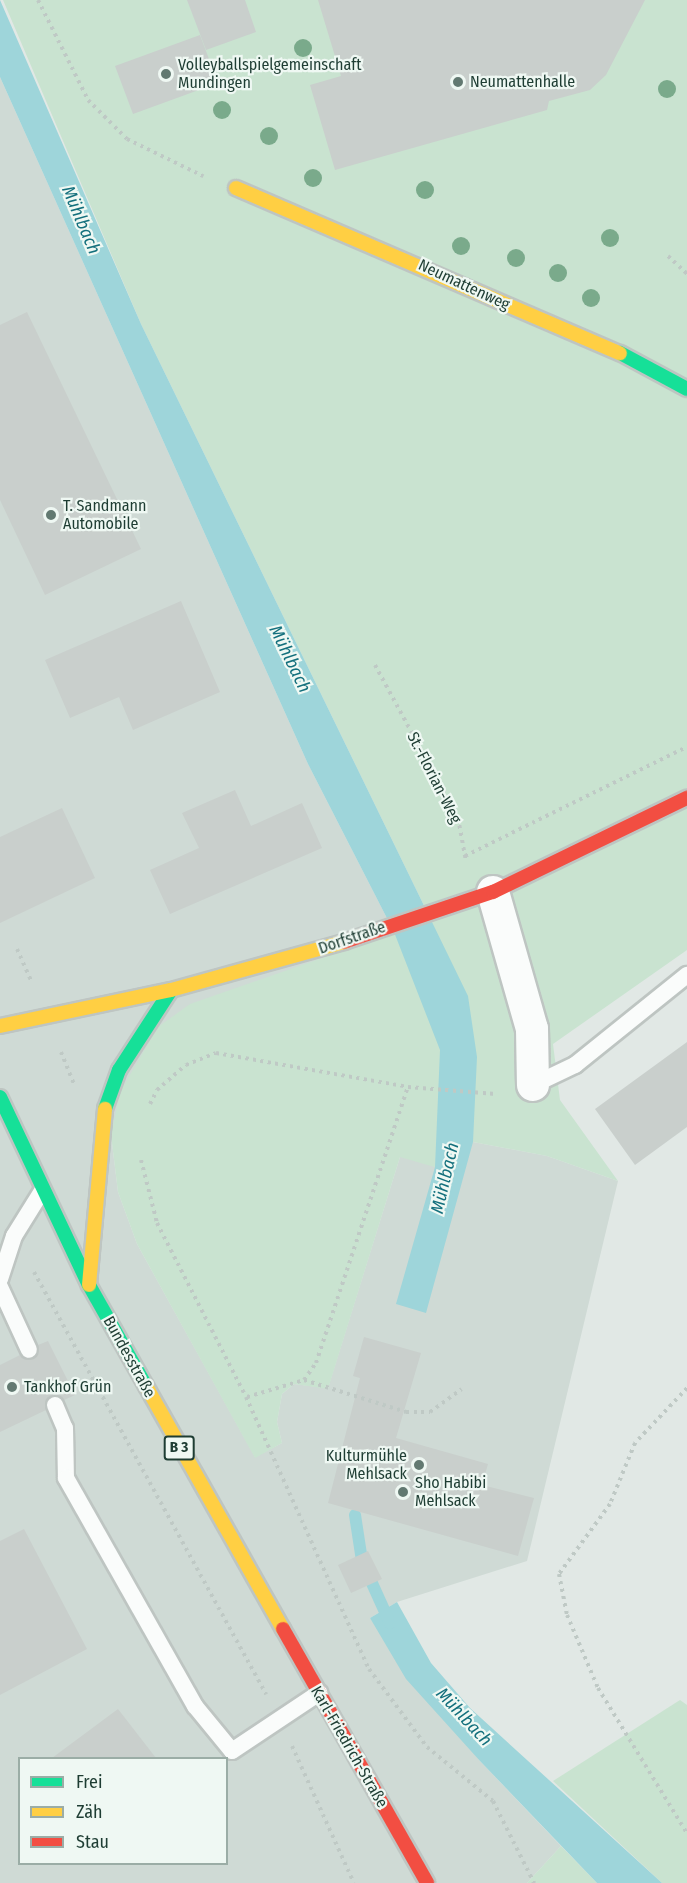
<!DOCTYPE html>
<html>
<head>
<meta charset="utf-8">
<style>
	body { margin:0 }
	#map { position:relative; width:687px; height:1883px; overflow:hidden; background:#e1e8e5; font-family:"Fira Sans Condensed",sans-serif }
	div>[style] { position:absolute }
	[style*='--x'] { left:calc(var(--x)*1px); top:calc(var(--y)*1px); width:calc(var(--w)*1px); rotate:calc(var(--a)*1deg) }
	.built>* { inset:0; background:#cfdad5 }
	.green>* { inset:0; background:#c9e3d0 }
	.water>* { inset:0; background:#9ed5da }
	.stream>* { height:12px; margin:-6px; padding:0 6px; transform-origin:6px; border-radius:6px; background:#9ed5da }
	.building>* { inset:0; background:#c9cfcc }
	.path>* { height:4px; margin-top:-2px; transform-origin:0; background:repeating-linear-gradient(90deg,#bfc9c5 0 3px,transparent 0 7.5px) }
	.roads { filter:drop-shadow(2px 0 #bec5c2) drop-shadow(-2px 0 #bec5c2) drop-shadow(0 2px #bec5c2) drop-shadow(0 -2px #bec5c2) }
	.lane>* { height:16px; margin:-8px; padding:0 8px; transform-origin:8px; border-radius:8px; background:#fafcfb }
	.street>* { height:32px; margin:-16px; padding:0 16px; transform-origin:16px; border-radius:16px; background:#fafcfb }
	.fast>* { height:14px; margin:-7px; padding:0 7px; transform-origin:7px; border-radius:7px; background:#16e098 }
	.slow>* { height:14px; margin:-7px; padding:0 7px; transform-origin:7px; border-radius:7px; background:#ffcf43 }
	.jam>* { height:14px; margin:-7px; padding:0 7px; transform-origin:7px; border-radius:7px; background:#f24e42 }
	.trees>* { width:18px; height:18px; margin:-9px; border-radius:50%; background:#7aaa8b }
	.dots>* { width:16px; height:16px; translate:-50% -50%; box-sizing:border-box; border:3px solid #eff8f3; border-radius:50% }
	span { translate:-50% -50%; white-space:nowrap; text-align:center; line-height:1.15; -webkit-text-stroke:4.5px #eff8f3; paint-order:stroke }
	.shield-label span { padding:2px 4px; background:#eff8f3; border:2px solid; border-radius:4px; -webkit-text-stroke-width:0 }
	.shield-label { font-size:15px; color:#1e3d33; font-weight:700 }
	.poi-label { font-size:16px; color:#1e3d33 }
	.left { translate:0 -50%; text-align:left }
	.right { translate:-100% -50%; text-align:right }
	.street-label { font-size:16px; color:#1e3d33 }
	.water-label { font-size:18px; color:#14707d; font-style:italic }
	.legend { position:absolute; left:18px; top:1757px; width:210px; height:108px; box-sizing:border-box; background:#eff8f3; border:2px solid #9bada6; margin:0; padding:8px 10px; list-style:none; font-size:18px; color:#1e3d33 }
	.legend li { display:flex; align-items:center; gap:12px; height:30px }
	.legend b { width:30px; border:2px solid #9bada6 }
</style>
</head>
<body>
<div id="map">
	<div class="built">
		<div style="clip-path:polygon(evenodd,0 77px,308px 764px,394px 932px,111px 1135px,118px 1192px,137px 1244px,255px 1457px,282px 1443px,277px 1422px,282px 1394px,294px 1384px,328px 1388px,400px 1157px,473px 1142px,547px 1156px,618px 1181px,527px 1561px,397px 1602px,370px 1618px,480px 1761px,561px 1846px,527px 1883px,0 1883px,0 77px,20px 1758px,226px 1758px,226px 1864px,20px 1864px,20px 1758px)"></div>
	</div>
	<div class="green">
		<div style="clip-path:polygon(3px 0,687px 0,687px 950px,553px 1044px,560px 1100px,618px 1181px,547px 1156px,473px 1142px,462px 1175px,400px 1157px,328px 1389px,294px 1384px,282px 1394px,277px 1422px,282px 1443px,255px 1458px,137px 1244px,118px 1192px,111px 1135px,120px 1092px,158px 1027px,190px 1004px,431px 920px,141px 324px)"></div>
		<div style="clip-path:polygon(680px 1700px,687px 1705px,687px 1883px,662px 1883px,553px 1781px)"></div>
		<div style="clip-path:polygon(561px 1846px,597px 1883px,527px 1883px)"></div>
	</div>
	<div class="water">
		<div style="clip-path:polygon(0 0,141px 324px,468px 996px,477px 1057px,473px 1142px,426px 1313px,396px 1304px,435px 1167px,440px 1050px,394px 932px,308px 764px,0 77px)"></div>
		<div style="clip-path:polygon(397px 1602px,431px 1663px,470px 1708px,662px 1883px,597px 1883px,480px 1761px,406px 1679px,370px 1618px)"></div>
	</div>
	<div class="stream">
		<div style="--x:355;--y:1515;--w:47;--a:81.3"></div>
		<div style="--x:362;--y:1561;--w:68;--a:65.7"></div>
	</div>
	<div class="building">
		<div style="clip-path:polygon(187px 0,245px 0,256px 32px,206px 50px)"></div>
		<div style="clip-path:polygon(318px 0,645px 0,606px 75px,590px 90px,549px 101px,547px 110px,335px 170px,310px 85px,341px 76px)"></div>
		<div style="clip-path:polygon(200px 35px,218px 83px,133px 114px,115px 66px)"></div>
		<div style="clip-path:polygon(27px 312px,141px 549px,45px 595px,0 500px,0 325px)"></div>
		<div style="clip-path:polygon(181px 601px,220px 692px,133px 730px,119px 697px,70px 718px,45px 660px)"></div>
		<div style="clip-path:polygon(235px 790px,251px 826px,302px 803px,322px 848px,170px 914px,150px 870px,199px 848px,182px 813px)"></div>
		<div style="clip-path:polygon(62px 808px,95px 878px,0 923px,0 837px)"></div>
		<div style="clip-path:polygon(687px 1042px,687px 1127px,635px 1165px,595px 1109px)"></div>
		<div style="clip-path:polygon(364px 1337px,421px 1353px,396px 1438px,488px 1464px,482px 1485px,534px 1498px,518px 1556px,328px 1503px,360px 1378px,353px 1376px)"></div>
		<div style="clip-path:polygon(48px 1341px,75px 1395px,64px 1400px,50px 1396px,46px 1410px,0 1432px,0 1365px,20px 1355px,34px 1359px,38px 1345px)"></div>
		<div style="clip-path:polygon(24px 1529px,87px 1649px,0 1695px,0 1541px)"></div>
		<div style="clip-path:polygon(368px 1551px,382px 1579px,351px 1593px,338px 1565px)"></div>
		<div style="clip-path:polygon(118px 1709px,156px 1758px,52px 1758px)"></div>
	</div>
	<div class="path">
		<div style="--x:38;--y:0;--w:112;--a:63.4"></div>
		<div style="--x:88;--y:100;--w:55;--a:45"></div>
		<div style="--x:127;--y:139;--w:85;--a:26"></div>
		<div style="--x:668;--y:256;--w:26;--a:43"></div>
		<div style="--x:375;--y:665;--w:174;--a:61.5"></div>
		<div style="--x:458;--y:818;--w:44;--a:79.5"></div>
		<div style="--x:465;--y:856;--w:247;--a:-26.2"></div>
		<div style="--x:17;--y:949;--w:35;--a:66"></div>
		<div style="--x:61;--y:1052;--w:35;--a:68"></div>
		<div style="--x:150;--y:1104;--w:16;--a:-63"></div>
		<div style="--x:157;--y:1090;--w:38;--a:-41"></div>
		<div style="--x:186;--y:1065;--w:32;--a:-22"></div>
		<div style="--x:216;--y:1053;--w:195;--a:10"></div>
		<div style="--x:408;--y:1087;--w:88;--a:4.5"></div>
		<div style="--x:141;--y:1160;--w:65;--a:75.7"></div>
		<div style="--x:157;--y:1223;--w:195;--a:62.9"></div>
		<div style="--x:246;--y:1397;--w:299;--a:65.7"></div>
		<div style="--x:369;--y:1669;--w:97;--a:53.4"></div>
		<div style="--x:427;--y:1747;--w:85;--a:39.3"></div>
		<div style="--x:493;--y:1801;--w:92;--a:63.4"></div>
		<div style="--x:34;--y:1272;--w:482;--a:61.2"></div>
		<div style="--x:304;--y:1380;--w:21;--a:-55"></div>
		<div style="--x:316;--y:1363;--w:291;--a:-71.6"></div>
		<div style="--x:687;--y:1388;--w:76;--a:133.4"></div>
		<div style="--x:635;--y:1443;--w:66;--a:112.3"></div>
		<div style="--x:610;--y:1504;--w:87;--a:126.1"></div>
		<div style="--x:559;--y:1574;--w:42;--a:79"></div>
		<div style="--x:567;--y:1615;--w:79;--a:67"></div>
		<div style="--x:598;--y:1688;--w:170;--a:58.5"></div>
		<div style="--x:247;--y:1397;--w:59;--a:-16.6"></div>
		<div style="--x:304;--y:1380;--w:107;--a:17.4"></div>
		<div style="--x:406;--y:1412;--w:24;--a:0"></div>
		<div style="--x:430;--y:1412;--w:39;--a:-36"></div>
		<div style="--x:292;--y:1746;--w:150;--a:65.7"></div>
	</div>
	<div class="roads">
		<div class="lane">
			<div style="--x:533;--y:1085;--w:47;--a:-25.5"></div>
			<div style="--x:575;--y:1065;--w:144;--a:-38.8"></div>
			<div style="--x:0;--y:1279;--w:45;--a:-72"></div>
			<div style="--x:14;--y:1236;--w:53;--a:-58.1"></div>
			<div style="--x:0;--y:1287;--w:69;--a:65.3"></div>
			<div style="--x:55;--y:1405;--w:25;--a:67"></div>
			<div style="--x:65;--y:1428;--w:50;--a:88.9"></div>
			<div style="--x:66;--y:1478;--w:262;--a:60.5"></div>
			<div style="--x:195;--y:1706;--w:58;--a:50.6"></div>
			<div style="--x:232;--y:1751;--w:105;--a:-33.7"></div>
		</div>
		<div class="street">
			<div style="--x:493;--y:892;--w:142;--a:74.1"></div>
			<div style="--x:532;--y:1029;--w:56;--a:89"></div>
		</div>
		<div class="fast">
			<div style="--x:620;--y:353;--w:76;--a:28.2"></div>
			<div style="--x:0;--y:1097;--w:208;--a:64.7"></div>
			<div style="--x:89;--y:1285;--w:116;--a:60.6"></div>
			<div style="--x:105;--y:1109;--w:41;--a:-70.3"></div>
			<div style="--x:119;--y:1070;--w:95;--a:-57"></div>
		</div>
		<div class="slow">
			<div style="--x:236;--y:188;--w:418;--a:23.3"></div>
			<div style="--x:0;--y:1026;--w:175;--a:-11.9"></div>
			<div style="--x:171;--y:990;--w:180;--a:-15.5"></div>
			<div style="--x:89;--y:1285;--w:177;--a:-84.8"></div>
			<div style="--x:146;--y:1386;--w:279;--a:60.6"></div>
		</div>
		<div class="jam">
			<div style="--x:344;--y:942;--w:157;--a:-18.6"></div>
			<div style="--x:493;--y:892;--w:216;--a:-25.9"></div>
			<div style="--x:283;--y:1629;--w:292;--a:60.4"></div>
		</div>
	</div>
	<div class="trees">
		<div style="left:303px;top:48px"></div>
		<div style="left:667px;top:89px"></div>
		<div style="left:222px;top:110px"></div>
		<div style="left:269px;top:136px"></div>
		<div style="left:313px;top:178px"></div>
		<div style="left:425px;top:190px"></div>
		<div style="left:610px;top:238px"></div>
		<div style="left:461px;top:246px"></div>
		<div style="left:516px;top:258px"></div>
		<div style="left:558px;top:273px"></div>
		<div style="left:591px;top:298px"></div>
	</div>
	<div class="dots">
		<div style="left:166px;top:74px;background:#627971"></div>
		<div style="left:458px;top:82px;background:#627971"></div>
		<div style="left:51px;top:515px;background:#627971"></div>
		<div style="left:12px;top:1387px;background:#627971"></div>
		<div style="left:419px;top:1465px;background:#627971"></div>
		<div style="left:403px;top:1492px;background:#627971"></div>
	</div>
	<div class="shield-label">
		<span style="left:179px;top:1448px">B 3</span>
	</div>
	<div class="poi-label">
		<span class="left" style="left:178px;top:74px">Volleyballspielgemeinschaft<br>Mundingen</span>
		<span class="left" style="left:470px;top:82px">Neumattenhalle</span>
		<span class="left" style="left:63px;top:515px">T. Sandmann<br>Automobile</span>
		<span class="left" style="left:24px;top:1387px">Tankhof Grün</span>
		<span class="right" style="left:407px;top:1465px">Kulturmühle<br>Mehlsack</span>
		<span class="left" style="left:415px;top:1492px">Sho Habibi<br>Mehlsack</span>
	</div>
	<div class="street-label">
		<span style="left:464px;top:285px;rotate:25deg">Neumattenweg</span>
		<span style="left:434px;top:778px;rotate:63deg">St.-Florian-Weg</span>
		<span style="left:352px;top:938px;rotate:-19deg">Dorfstraße</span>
		<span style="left:129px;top:1357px;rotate:61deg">Bundesstraße</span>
		<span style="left:349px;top:1747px;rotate:60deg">Karl-Friedrich-Straße</span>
	</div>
	<div class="water-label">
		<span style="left:81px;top:220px;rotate:67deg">Mühlbach</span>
		<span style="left:290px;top:659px;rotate:64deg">Mühlbach</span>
		<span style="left:445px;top:1178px;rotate:-77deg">Mühlbach</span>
		<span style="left:464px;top:1717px;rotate:47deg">Mühlbach</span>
	</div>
	<ul class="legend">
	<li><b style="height:8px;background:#16e098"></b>Frei</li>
	<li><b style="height:8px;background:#ffcf43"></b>Zäh</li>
	<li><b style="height:8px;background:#f24e42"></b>Stau</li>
	</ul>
</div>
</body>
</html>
